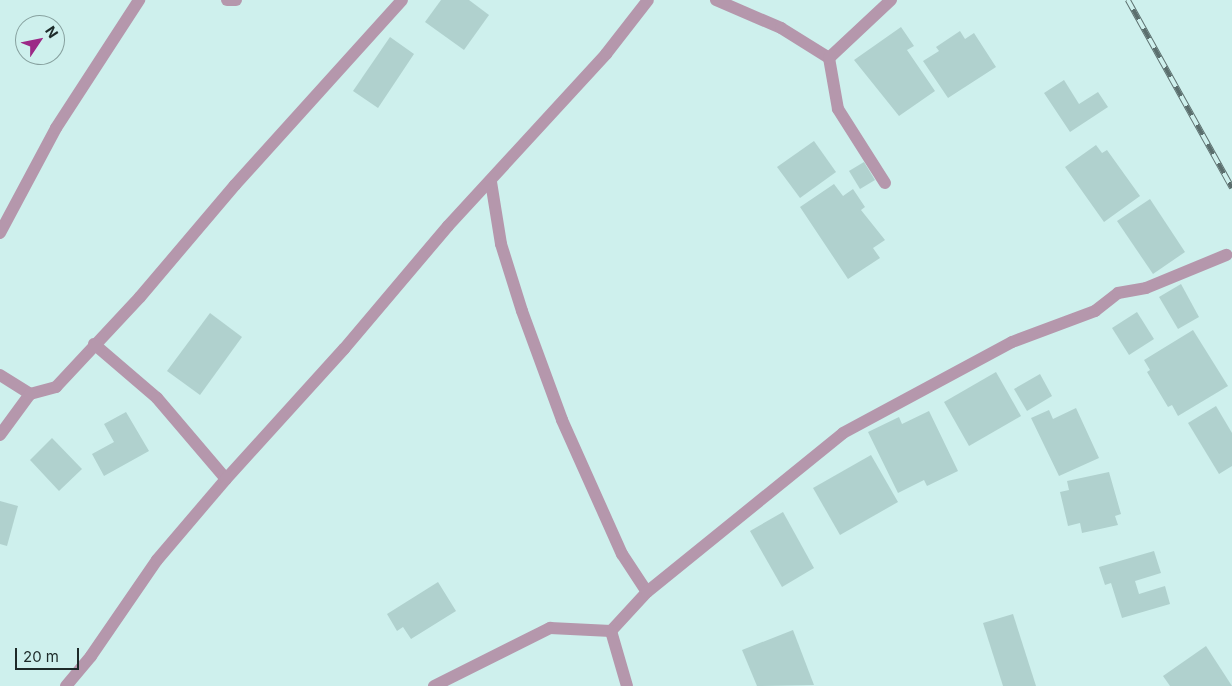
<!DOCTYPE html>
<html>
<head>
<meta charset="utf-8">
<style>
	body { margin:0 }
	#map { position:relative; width:1232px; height:686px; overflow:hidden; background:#cef0ed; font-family:Inter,sans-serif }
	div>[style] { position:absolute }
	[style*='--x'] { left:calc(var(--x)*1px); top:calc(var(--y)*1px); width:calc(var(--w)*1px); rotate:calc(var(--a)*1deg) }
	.building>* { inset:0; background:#b0d1ce }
	.minor>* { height:12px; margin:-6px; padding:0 6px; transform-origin:6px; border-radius:6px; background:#b597ac }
	.rail>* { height:5.5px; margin-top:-2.75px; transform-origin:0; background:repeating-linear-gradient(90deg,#cef0ed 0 11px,#5b6f6e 0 22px); box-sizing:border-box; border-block:1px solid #5b6f6e }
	span { translate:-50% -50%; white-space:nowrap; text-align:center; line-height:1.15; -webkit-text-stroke:4px #cef0ed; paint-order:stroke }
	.north { position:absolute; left:15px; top:15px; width:50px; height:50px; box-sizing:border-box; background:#cef0ed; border:1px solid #87a19f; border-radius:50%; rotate:56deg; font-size:14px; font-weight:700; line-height:20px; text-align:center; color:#1d2a29 }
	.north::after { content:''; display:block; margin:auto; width:18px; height:22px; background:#9c2986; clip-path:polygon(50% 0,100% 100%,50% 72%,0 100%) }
	.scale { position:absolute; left:15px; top:648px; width:64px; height:22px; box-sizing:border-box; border:2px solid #1d2a29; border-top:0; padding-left:6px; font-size:15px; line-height:18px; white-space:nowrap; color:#1d2a29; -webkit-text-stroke:4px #cef0ed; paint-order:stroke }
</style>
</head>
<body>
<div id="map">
	<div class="building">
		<div style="clip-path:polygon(441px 0,469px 0,489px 15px,464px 50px,425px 22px)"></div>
		<div style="clip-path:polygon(901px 27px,914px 46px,907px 50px,935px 91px,899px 116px,854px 60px)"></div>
		<div style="clip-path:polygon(960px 31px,965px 39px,974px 33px,996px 67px,948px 98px,923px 61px,939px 51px,936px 47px)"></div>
		<div style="clip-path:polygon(390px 37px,414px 54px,378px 108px,353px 91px)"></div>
		<div style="clip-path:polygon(1064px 80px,1079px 104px,1098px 92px,1108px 107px,1070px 132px,1044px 93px)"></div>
		<div style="clip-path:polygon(814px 141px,836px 172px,800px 198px,777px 167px)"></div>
		<div style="clip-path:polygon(1096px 145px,1102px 153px,1107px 150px,1140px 196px,1104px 222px,1065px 167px)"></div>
		<div style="clip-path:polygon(864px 162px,875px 180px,860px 189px,849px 171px)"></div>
		<div style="clip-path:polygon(834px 184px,843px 196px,853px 189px,865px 207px,861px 210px,885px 240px,873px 248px,880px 258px,848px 279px,800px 207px)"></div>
		<div style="clip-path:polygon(1150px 199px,1185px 252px,1153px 274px,1117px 221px)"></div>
		<div style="clip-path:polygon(1181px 284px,1199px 317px,1178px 329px,1159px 297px)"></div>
		<div style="clip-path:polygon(1137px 312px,1154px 339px,1129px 355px,1112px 328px)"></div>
		<div style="clip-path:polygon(210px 313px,242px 337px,200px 395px,167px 371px)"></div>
		<div style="clip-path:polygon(1193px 330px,1228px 386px,1178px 416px,1172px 405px,1168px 407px,1147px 372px,1150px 370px,1144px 360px)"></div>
		<div style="clip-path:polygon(996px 372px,1021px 416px,969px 446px,944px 402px)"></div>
		<div style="clip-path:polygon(1040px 374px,1052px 396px,1027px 411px,1014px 389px)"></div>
		<div style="clip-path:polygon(1216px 406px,1232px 433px,1232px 466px,1219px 474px,1188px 423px)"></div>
		<div style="clip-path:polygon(1076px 408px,1099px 458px,1059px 476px,1031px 418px,1049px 410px,1053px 419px)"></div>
		<div style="clip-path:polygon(929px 411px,958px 471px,927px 486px,924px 480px,898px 493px,868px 432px,899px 417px,902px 424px)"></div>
		<div style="clip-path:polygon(126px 412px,149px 451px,104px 476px,92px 454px,114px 442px,104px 424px)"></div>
		<div style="clip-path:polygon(52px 438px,82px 469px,59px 491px,30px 460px)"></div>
		<div style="clip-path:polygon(871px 455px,898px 502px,840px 535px,813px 488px)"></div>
		<div style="clip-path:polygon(1109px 472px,1121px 514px,1115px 516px,1118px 525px,1082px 533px,1080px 523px,1068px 526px,1060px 492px,1069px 490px,1067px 481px)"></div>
		<div style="clip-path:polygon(0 501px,18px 506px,7px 546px,0 544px)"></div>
		<div style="clip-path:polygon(783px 512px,814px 568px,782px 587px,750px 531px)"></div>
		<div style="clip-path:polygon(1154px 551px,1161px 573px,1135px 581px,1139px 594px,1165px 586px,1170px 604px,1122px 618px,1111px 583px,1105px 585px,1099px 567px)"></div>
		<div style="clip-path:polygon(438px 582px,456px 611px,411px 639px,403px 627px,397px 631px,387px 614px)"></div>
		<div style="clip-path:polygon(1013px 614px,1036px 686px,1003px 686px,983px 623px)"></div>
		<div style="clip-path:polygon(793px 630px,814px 685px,757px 686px,742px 650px)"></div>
		<div style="clip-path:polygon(1206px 646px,1232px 686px,1170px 686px,1163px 676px)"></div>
	</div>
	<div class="minor">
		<div style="--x:227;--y:0;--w:9;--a:0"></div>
		<div style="--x:716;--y:0;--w:71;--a:23.3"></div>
		<div style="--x:781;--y:28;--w:57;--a:32"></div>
		<div style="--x:491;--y:182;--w:63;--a:80.8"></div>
		<div style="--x:501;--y:244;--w:70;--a:72.6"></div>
		<div style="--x:522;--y:311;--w:116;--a:69.8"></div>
		<div style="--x:562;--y:420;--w:147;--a:65.9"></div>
		<div style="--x:622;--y:554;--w:45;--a:56.7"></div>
		<div style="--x:885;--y:183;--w:88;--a:-122.4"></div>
		<div style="--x:838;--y:109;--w:52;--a:-100"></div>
		<div style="--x:829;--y:58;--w:85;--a:-43.1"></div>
		<div style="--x:0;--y:233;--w:119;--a:-61.9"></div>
		<div style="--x:56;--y:128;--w:153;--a:-57"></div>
		<div style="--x:94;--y:344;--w:83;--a:40.6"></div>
		<div style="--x:157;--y:398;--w:106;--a:49.6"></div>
		<div style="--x:0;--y:375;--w:36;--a:32"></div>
		<div style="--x:0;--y:435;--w:51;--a:-53.8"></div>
		<div style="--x:30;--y:394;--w:27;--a:-15"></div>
		<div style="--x:56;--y:387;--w:123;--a:-47"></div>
		<div style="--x:140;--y:297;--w:147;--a:-49.7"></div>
		<div style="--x:235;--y:185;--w:249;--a:-47.9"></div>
		<div style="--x:611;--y:631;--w:53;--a:-47.3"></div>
		<div style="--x:647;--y:592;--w:252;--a:-39"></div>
		<div style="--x:843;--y:433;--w:192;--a:-28.3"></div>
		<div style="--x:1012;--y:342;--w:89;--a:-20.5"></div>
		<div style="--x:1095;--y:311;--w:29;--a:-38"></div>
		<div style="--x:1118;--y:293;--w:28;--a:-10"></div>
		<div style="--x:1146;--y:288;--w:87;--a:-22.4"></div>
		<div style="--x:611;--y:631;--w:57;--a:73.8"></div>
		<div style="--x:66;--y:686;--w:39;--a:-50"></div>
		<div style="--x:91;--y:656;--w:116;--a:-55.5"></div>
		<div style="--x:157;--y:560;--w:106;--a:-49.6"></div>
		<div style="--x:226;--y:479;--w:176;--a:-47.8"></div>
		<div style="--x:344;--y:349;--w:161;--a:-49.8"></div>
		<div style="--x:448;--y:226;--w:234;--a:-47.4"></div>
		<div style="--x:606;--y:54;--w:68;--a:-52.1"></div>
		<div style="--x:434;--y:686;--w:130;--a:-26.6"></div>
		<div style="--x:550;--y:628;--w:61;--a:2.8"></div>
	</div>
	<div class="rail">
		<div style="--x:1128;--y:0;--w:215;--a:61"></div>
	</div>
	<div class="north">N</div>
	<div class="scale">20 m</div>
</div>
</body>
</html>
